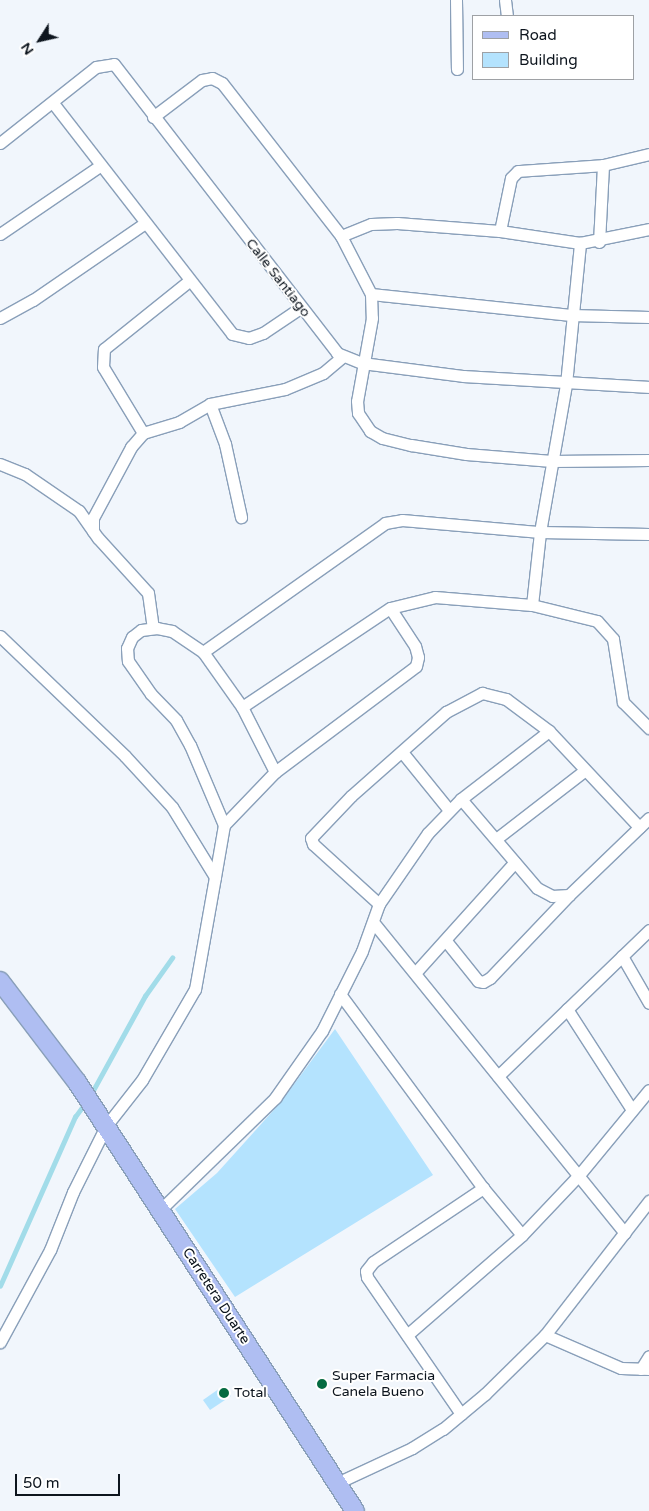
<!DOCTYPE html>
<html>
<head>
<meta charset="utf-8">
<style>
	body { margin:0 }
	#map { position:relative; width:649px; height:1511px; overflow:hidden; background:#f1f6fc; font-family:"Varela Round",sans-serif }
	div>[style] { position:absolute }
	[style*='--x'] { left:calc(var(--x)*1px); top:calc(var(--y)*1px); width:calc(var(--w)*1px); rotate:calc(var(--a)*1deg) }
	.stream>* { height:4.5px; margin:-2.25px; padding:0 2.25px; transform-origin:2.25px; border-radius:2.25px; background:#a2dce9 }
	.building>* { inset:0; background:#b4e3fe }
	.roads { filter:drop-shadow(1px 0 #899fb9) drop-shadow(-1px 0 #899fb9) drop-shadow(0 1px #899fb9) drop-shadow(0 -1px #899fb9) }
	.minor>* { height:11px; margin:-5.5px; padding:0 5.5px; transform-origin:5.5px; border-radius:5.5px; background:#fff }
	.primary>* { height:18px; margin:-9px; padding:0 9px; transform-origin:9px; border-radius:9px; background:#afbef2 }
	.dots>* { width:14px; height:14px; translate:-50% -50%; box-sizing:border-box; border:2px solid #fff; border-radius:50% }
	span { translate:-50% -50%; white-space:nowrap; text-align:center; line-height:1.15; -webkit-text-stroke:4px #fff; paint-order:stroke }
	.street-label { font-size:14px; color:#0d151e }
	.poi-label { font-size:14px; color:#0d151e }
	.left { translate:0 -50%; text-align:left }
	.legend { position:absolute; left:472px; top:15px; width:162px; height:65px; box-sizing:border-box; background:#fff; border:1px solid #9ea1a5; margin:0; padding:6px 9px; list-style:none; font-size:15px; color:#0d151e }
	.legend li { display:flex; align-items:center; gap:10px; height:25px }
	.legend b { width:25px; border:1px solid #9ea1a5 }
	.north { position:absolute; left:15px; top:15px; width:50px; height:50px; -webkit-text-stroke:4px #fff; paint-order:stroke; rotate:235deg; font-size:14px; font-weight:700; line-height:20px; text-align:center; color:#0d151e }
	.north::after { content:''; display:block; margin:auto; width:18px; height:22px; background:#0d151e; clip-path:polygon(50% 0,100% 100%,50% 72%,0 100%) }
	.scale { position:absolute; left:15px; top:1474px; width:105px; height:22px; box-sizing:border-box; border:2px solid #0d151e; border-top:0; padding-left:6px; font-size:15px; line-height:18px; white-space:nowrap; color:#0d151e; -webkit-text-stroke:4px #fff; paint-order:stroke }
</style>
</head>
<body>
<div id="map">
	<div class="stream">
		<div style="--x:90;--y:1096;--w:114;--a:-61.2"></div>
		<div style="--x:145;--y:996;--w:47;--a:-54.6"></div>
		<div style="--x:0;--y:1286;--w:185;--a:-66.1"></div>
		<div style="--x:75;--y:1117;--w:19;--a:-54"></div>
	</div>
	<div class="building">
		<div style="clip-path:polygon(335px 1029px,433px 1175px,235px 1297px,175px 1209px,217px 1173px,280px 1103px)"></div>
		<div style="clip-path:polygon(223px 1386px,231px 1396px,210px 1410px,203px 1400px)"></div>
	</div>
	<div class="roads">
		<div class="minor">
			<div style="--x:456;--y:0;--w:69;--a:89.2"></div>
			<div style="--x:505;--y:0;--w:16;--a:83"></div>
			<div style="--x:53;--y:103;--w:292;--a:52.2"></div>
			<div style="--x:232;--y:334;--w:17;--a:13"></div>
			<div style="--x:249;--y:338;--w:15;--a:-20"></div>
			<div style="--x:263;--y:333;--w:45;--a:-34"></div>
			<div style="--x:153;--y:117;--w:61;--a:-37.1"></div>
			<div style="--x:202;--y:80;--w:10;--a:-11"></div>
			<div style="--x:212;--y:78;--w:11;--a:27"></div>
			<div style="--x:222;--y:83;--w:194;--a:52.1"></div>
			<div style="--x:341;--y:236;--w:65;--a:62.7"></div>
			<div style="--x:371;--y:294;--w:24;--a:88"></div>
			<div style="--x:372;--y:318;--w:84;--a:100.2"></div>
			<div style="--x:357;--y:401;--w:12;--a:85"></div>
			<div style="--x:358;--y:413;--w:22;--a:56"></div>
			<div style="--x:370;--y:431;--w:14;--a:30"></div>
			<div style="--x:382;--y:438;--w:30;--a:14"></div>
			<div style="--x:411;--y:445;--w:56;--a:9.3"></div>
			<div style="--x:466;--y:454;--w:86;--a:4.7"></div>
			<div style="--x:552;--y:461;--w:97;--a:-0.6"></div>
			<div style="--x:0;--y:143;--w:122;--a:-38.4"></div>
			<div style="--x:96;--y:67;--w:18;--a:-9"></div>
			<div style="--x:114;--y:64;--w:365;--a:52.3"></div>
			<div style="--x:337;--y:353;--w:27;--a:22"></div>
			<div style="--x:362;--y:363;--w:103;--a:7.3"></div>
			<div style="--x:464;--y:376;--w:185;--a:3.4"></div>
			<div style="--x:500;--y:231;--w:54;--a:-78.3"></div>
			<div style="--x:511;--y:178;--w:10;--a:-45"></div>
			<div style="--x:518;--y:171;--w:85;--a:-4"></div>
			<div style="--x:0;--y:234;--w:122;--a:-34.3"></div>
			<div style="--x:341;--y:236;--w:32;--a:-22"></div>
			<div style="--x:371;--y:224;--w:26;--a:-2"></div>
			<div style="--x:397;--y:223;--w:103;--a:4.4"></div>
			<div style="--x:500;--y:231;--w:81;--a:8.5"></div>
			<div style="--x:580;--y:243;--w:70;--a:-11.5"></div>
			<div style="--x:599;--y:242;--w:77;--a:-87"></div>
			<div style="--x:603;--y:165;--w:47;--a:-13.4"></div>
			<div style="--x:371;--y:294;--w:201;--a:6"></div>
			<div style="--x:571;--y:315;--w:78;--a:1.5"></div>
			<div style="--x:0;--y:318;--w:38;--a:-29"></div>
			<div style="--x:33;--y:300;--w:136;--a:-34.5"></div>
			<div style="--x:210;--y:404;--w:43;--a:69.4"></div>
			<div style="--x:225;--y:444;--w:75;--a:77.6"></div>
			<div style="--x:143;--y:433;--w:77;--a:-121.2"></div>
			<div style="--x:103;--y:367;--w:18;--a:-87"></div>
			<div style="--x:104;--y:349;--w:109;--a:-38.7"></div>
			<div style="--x:0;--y:464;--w:27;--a:22"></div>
			<div style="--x:25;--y:474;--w:65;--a:34.4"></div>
			<div style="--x:79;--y:511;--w:33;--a:55"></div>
			<div style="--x:98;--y:538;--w:74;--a:47.7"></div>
			<div style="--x:148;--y:593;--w:35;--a:82"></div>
			<div style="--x:93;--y:531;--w:13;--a:-90"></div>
			<div style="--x:93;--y:518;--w:81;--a:-61.8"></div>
			<div style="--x:131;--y:447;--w:18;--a:-49"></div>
			<div style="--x:143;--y:433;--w:38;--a:-17"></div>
			<div style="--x:179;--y:422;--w:36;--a:-30"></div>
			<div style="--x:210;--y:404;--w:76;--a:-11.3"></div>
			<div style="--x:285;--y:389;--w:41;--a:-22.8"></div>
			<div style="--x:323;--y:373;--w:26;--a:-40"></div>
			<div style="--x:532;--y:605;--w:73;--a:-83.7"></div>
			<div style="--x:540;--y:532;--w:150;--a:-80"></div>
			<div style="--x:566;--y:384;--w:142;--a:-84.3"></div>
			<div style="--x:0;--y:636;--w:173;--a:43.8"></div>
			<div style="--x:125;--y:756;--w:69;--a:47.3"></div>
			<div style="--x:172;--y:807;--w:82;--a:58.4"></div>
			<div style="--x:215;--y:877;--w:114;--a:100.1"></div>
			<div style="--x:195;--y:989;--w:105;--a:120.2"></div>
			<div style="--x:142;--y:1080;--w:58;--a:128"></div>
			<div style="--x:106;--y:1126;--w:74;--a:116.6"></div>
			<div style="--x:73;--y:1192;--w:62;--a:111.6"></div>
			<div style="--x:50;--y:1250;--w:105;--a:118.5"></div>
			<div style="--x:203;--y:652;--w:37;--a:-146"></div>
			<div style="--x:172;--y:631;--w:15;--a:-169"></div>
			<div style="--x:157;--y:628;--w:16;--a:173"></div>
			<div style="--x:141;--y:630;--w:11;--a:142"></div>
			<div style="--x:132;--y:637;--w:12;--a:114"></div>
			<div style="--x:127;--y:648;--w:13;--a:86"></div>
			<div style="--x:128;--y:661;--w:40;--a:55.1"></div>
			<div style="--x:151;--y:694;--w:36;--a:46"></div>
			<div style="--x:176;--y:720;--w:29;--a:61"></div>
			<div style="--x:190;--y:745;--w:87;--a:67"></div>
			<div style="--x:242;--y:707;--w:67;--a:-125.3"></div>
			<div style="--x:203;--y:652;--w:223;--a:-35.3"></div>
			<div style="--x:385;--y:523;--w:17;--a:-10"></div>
			<div style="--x:402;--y:520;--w:139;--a:5"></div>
			<div style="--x:540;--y:532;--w:109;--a:1.1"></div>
			<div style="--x:402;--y:752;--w:75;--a:51"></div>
			<div style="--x:275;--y:772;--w:176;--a:-36.9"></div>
			<div style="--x:416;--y:666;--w:9;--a:-77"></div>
			<div style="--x:418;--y:657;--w:11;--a:-105"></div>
			<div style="--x:415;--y:646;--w:45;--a:-123.3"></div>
			<div style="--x:461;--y:799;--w:117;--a:49.5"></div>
			<div style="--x:537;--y:888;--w:17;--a:28"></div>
			<div style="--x:552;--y:896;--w:17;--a:-3"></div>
			<div style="--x:496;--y:839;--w:111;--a:-37.7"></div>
			<div style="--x:215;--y:877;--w:53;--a:-80.2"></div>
			<div style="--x:224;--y:825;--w:74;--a:-46.1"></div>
			<div style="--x:275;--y:772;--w:73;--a:-116.9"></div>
			<div style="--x:242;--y:707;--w:178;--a:-33.8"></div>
			<div style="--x:390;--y:608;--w:46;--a:-13.7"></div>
			<div style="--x:435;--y:597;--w:97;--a:4.7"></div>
			<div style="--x:532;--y:605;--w:67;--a:13.8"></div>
			<div style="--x:597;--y:621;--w:24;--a:48"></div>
			<div style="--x:613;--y:639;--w:64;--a:81"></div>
			<div style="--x:623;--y:702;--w:37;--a:45"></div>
			<div style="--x:379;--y:904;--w:89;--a:-137.7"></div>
			<div style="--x:313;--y:844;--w:6;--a:-108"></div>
			<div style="--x:311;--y:838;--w:58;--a:-46.4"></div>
			<div style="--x:351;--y:796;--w:127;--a:-41.5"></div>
			<div style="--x:446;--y:712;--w:41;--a:-27.8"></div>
			<div style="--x:482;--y:693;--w:25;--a:14"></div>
			<div style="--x:506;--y:699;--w:54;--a:36.7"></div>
			<div style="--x:549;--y:731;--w:132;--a:46.8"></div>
			<div style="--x:373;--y:922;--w:400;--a:51"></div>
			<div style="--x:446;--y:941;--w:51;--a:51.3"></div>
			<div style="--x:478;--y:981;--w:5;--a:11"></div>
			<div style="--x:483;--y:982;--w:8;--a:-30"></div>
			<div style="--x:490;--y:978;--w:115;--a:-46.4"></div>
			<div style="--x:569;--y:895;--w:111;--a:-43.9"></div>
			<div style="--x:622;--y:956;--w:54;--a:60.1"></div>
			<div style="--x:415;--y:973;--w:149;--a:-48"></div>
			<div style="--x:340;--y:994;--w:241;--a:53.6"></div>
			<div style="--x:483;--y:1188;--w:61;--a:50.3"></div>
			<div style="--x:567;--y:1009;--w:120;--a:57.2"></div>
			<div style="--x:498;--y:1076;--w:210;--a:-44"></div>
			<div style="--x:160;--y:1210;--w:161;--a:-44.2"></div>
			<div style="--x:275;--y:1098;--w:82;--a:-55"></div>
			<div style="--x:322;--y:1031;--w:89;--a:-63.4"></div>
			<div style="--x:362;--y:951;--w:50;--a:-70.1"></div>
			<div style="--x:379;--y:904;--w:86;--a:-55.4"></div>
			<div style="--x:428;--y:833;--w:47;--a:-45.9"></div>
			<div style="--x:461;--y:799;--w:111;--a:-37.7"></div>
			<div style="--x:407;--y:1335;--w:152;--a:-41"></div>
			<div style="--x:522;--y:1235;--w:83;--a:-46.5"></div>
			<div style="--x:579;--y:1175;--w:110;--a:-50.5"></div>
			<div style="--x:545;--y:1335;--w:83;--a:23.5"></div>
			<div style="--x:621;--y:1368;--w:28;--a:2"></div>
			<div style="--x:641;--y:1369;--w:15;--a:-58"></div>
			<div style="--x:461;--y:1414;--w:166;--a:-124.5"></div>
			<div style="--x:367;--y:1277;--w:6;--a:-99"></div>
			<div style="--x:366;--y:1271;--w:11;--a:-52"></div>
			<div style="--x:373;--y:1262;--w:133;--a:-33.9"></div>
			<div style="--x:337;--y:1483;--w:83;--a:-25"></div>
			<div style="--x:412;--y:1448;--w:36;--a:-32"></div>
			<div style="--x:443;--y:1429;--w:55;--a:-39.8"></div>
			<div style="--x:485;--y:1394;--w:84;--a:-44.5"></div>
			<div style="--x:545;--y:1335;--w:170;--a:-52.2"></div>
		</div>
		<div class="primary">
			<div style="--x:0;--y:981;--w:127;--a:52.7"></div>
			<div style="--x:77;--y:1082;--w:511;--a:57.06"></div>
		</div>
	</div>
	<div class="dots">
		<div style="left:322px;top:1384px;background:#056b41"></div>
		<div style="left:224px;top:1393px;background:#056b41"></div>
	</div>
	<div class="street-label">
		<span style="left:278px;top:278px;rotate:52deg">Calle Santiago</span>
		<span style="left:216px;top:1296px;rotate:57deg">Carretera Duarte</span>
	</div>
	<div class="poi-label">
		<span class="left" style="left:332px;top:1384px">Super Farmacia<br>Canela Bueno</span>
		<span class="left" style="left:234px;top:1393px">Total</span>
	</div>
	<ul class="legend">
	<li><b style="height:6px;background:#afbef2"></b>Road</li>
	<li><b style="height:14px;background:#b4e3fe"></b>Building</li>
	</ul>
	<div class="north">N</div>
	<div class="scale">50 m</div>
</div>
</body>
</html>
